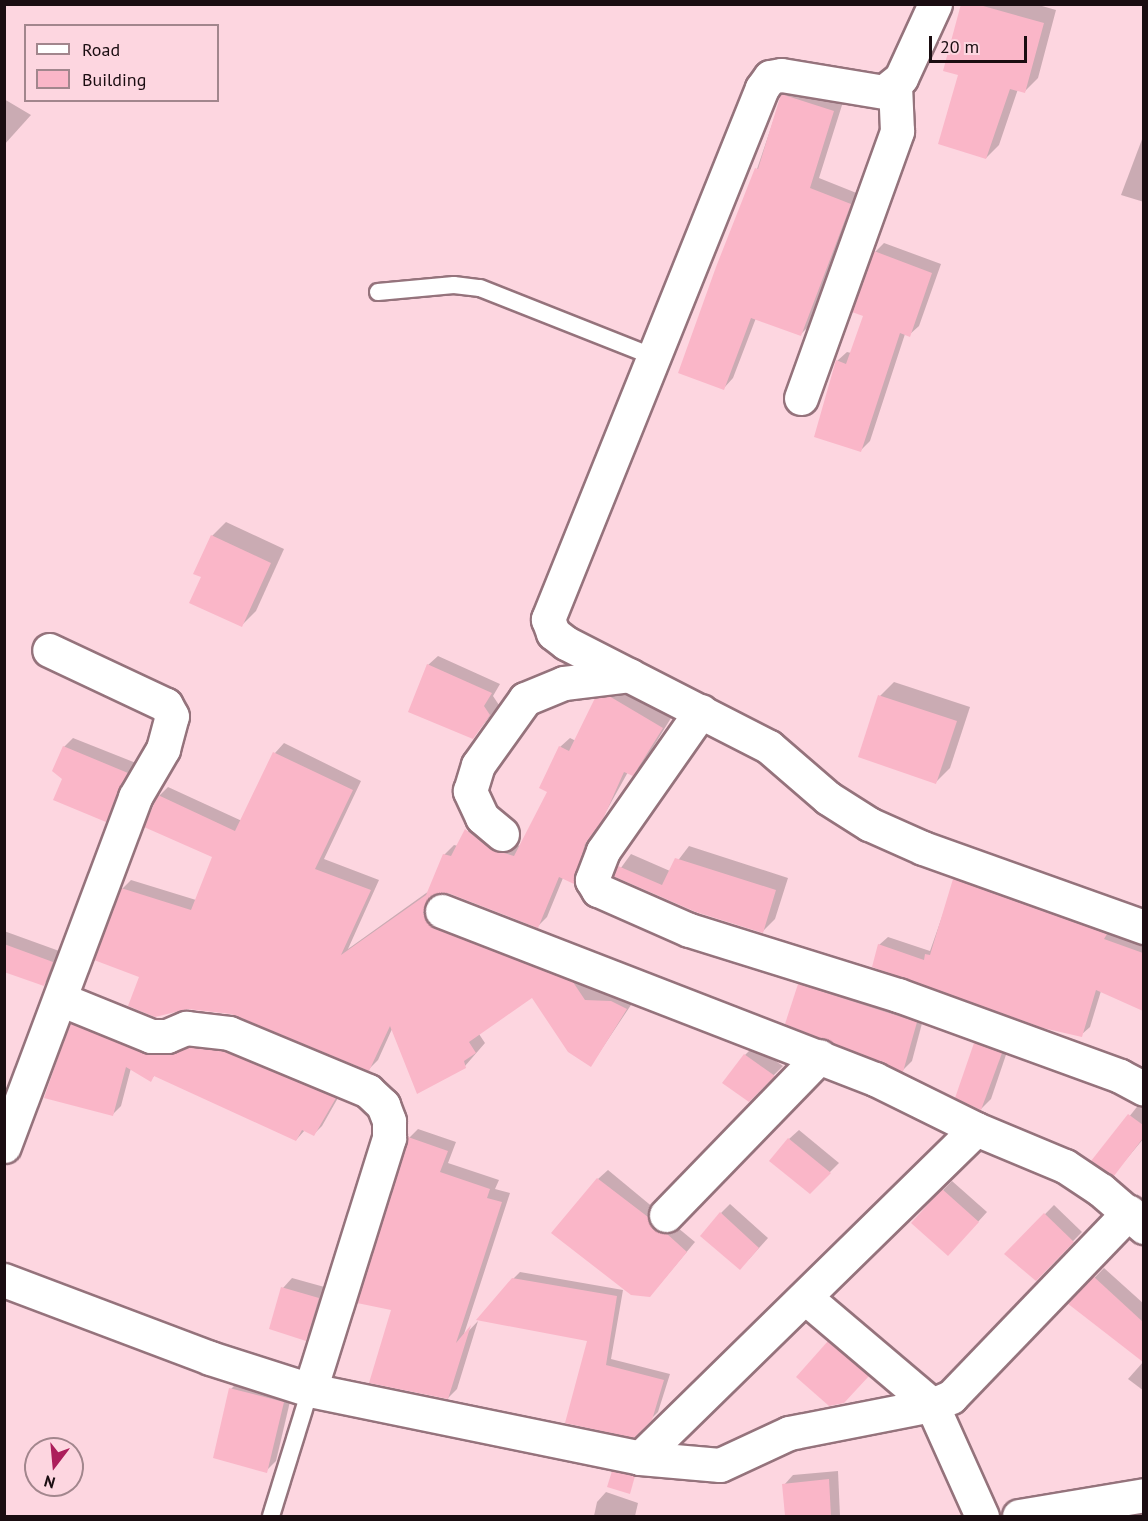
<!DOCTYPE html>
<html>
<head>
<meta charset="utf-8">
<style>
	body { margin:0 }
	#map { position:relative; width:1148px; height:1521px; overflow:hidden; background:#fdd6e0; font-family:"PT Sans",sans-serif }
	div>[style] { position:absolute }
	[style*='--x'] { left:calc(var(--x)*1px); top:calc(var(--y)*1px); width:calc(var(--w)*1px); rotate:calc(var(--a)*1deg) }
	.shadow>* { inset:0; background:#0003 }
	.building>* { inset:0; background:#fab6c8 }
	.roads { filter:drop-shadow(2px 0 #95737c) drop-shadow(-2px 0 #95737c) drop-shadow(0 2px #95737c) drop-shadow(0 -2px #95737c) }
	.service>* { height:16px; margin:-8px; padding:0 8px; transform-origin:8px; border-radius:8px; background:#fff }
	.minor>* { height:33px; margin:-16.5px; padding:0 16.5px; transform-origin:16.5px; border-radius:16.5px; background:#fff }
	span { translate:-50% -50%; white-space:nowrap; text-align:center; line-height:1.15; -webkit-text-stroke:6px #fdd6e0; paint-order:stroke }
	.frame { position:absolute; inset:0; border:6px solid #1a0d11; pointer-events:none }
	.legend { position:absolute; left:24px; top:24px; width:195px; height:78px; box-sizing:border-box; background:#fdd6e0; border:2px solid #a2868d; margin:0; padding:8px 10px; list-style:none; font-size:18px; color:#1a0d11 }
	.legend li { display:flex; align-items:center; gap:12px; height:30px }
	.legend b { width:30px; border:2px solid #a2868d }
	.north { position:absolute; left:24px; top:1437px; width:60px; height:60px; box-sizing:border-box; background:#fdd6e0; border:2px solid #a2868d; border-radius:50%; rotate:196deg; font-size:16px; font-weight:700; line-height:24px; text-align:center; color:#1a0d11 }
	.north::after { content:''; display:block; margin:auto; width:21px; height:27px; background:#ac1e5b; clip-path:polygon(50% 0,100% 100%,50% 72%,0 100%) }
	.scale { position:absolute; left:929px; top:36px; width:98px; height:27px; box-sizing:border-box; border:3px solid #1a0d11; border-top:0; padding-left:8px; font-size:18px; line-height:21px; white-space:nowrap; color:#1a0d11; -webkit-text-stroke:4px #fdd6e0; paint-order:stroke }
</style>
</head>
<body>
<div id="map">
	<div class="shadow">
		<div style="clip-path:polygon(963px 4px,1035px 4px,1056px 10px,1038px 78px,1025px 91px,1018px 89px,999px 145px,986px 158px)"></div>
		<div style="clip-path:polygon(792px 85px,843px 102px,819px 178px,859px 194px,810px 325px,800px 335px,756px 318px,733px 378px,724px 388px,757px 169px,782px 95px)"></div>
		<div style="clip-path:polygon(4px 99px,31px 115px,4px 145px)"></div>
		<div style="clip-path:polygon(1144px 134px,1144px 202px,1121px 195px)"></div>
		<div style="clip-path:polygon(884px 243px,941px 264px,919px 326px,909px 335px,905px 334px,870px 441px,860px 451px,837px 361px,847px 352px,851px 353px,865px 315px,875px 252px)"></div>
		<div style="clip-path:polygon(226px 522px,284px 549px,256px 611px,242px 625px,203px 576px,212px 536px)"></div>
		<div style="clip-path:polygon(438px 656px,500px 684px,493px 696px,499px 705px,473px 737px,428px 665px)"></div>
		<div style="clip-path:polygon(894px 682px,970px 707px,950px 768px,936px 782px,880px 696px)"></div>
		<div style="clip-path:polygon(619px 688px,671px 718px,642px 765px,632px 774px,628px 772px,594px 833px,583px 873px,574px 883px,563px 878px,547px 917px,538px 926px,448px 892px,433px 894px,436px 913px,582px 973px,595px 991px,620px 992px,635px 999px,591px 1065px,533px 996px,479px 1034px,485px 1043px,465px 1066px,392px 1029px,378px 1060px,369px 1069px,141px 976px,122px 889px,131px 880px,196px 900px,214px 857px,159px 796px,168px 787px,242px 821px,275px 753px,284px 743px,361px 781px,324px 859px,379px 880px,348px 949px,429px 891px,444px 855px,454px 845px,458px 846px,475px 821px,500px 840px,521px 846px,549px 791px,560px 747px,570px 738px,576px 741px,596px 699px,606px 689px)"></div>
		<div style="clip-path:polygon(73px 738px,136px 763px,115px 811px,105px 820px,64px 778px,64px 747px)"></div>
		<div style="clip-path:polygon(689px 846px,788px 878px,775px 919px,762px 932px,615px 876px,631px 854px,670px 871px)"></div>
		<div style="clip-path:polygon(963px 871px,1144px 942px,1144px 1010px,1101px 991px,1090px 1027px,1081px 1035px,879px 945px,888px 937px,930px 951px,955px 880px)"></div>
		<div style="clip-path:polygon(4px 931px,62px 952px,53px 975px,43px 985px,4px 970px)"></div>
		<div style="clip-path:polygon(809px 975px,925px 1012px,912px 1061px,903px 1070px,787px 1023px,800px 984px)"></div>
		<div style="clip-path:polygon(80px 1015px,199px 1039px,343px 1089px,322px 1126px,314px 1134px,305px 1130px,296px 1140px,155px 1075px,150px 1080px,131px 1068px,121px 1106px,112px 1115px,71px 1024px)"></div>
		<div style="clip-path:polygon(985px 1034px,1010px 1043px,991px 1099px,981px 1109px,975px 1044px)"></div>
		<div style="clip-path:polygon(754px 1046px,783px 1066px,749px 1100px,745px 1055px)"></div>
		<div style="clip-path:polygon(1144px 1098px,1144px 1138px,1114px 1174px,1094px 1161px)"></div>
		<div style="clip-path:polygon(418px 1129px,456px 1142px,448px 1163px,499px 1180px,495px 1189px,510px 1193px,463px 1337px,478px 1321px,457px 1389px,448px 1398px,393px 1309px,409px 1138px)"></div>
		<div style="clip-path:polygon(799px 1130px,839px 1163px,810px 1192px,789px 1139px)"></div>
		<div style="clip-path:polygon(608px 1170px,695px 1242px,659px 1285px,598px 1179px)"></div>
		<div style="clip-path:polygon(952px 1181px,987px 1212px,957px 1245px,943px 1190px)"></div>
		<div style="clip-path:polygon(730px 1204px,768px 1238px,749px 1259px,721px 1213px)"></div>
		<div style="clip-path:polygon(1054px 1205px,1082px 1232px,1036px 1279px,1006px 1254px)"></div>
		<div style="clip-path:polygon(1104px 1268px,1144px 1304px,1144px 1331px,1137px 1339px,1070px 1303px)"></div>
		<div style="clip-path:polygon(520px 1272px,623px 1290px,611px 1359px,670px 1374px,658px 1412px,634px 1436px,589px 1339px,513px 1279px)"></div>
		<div style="clip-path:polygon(292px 1278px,328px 1288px,315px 1329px,305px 1339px,283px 1288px)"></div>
		<div style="clip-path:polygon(839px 1333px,878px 1366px,843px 1402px,829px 1342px)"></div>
		<div style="clip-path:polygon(1144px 1361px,1144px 1391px,1128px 1379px)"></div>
		<div style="clip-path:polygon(240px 1380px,292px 1393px,276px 1461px,266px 1471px,231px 1389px)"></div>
		<div style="clip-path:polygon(838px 1471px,840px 1516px,787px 1516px,784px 1485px,793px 1475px)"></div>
		<div style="clip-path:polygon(606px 1492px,638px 1503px,635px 1516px,594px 1516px,597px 1502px)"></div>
	</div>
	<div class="building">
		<div style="clip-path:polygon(961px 4px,976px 4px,1044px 23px,1025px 93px,1010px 89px,986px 159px,938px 144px,958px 75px,943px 71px)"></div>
		<div style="clip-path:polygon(781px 94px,834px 111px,810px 188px,851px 204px,801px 336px,751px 318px,724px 390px,678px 373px,716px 267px,755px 168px,758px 169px)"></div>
		<div style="clip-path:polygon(874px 251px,932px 273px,910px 337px,900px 333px,861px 452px,814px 437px,836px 360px,846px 364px,863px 316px,852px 312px)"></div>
		<div style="clip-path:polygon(211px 535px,271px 563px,242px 627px,189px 603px,201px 577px,193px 574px)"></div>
		<div style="clip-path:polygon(427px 664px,492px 693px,484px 706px,490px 715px,473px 739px,408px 712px)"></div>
		<div style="clip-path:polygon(878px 695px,957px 721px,936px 784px,858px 757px)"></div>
		<div style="clip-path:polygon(609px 696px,663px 728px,633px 776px,624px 772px,603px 819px,585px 844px,574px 884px,559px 877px,538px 928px,448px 893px,430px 897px,423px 913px,435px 928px,573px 982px,585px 1000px,611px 1001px,627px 1009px,591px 1067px,568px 1052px,532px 998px,469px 1042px,476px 1053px,464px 1061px,466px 1068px,417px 1094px,390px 1026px,369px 1071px,231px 1014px,188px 1009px,155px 1017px,128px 1006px,139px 977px,94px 960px,121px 888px,191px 910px,212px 857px,144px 827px,158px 795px,235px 831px,273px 752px,353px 790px,315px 869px,371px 890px,341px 955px,426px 895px,443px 854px,451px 856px,465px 829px,490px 849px,514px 856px,547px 792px,539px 788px,559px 746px,569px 751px,595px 698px)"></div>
		<div style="clip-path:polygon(63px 746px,128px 773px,106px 822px,53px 800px,62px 779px,52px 771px)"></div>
		<div style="clip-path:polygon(675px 858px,776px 890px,763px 933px,696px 912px,613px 876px,618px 866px,662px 885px)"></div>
		<div style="clip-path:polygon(953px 879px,1107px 934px,1104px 939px,1143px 953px,1143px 1011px,1096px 990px,1082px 1037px,1043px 1028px,872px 967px,878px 944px,924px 960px,925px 954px,930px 955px)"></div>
		<div style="clip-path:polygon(4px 944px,53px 962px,44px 986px,4px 972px)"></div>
		<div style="clip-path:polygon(798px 984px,917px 1022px,903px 1072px,785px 1024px)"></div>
		<div style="clip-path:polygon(70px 1023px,151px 1055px,167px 1055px,189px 1047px,224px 1051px,336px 1098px,314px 1136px,302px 1130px,296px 1141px,154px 1076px,151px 1082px,126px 1067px,113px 1116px,44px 1098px)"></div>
		<div style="clip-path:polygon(974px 1043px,1002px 1053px,981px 1110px,955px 1098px)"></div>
		<div style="clip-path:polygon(744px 1054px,775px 1076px,749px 1102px,722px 1083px)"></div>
		<div style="clip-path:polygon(1128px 1114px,1143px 1125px,1143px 1138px,1114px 1176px,1091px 1161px)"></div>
		<div style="clip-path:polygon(408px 1137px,448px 1151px,440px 1172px,490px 1189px,487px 1198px,502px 1202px,456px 1343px,471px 1325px,448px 1399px,369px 1383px,391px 1310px,357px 1303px)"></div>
		<div style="clip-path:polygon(788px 1138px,831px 1173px,810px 1194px,769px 1161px)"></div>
		<div style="clip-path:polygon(597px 1178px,648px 1217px,653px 1229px,666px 1233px,687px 1252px,650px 1297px,631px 1295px,551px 1233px)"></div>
		<div style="clip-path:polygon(942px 1189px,979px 1222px,948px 1256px,911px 1223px)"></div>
		<div style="clip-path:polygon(720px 1212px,759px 1248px,740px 1270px,700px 1236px)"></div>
		<div style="clip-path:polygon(1044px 1213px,1074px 1242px,1036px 1281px,1004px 1254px)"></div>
		<div style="clip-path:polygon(1093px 1276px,1143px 1322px,1143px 1362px,1067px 1303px)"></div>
		<div style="clip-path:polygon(512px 1278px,617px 1296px,606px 1365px,664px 1380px,652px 1420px,634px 1438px,565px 1423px,587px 1341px,476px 1320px)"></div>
		<div style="clip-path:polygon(281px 1287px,319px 1298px,306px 1341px,269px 1329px)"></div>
		<div style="clip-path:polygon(828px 1341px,869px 1376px,844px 1403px,829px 1406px,796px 1377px)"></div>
		<div style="clip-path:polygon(229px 1388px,284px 1402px,267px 1473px,213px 1458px)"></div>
		<div style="clip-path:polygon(612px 1471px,635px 1476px,630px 1494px,607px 1487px)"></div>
		<div style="clip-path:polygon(829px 1479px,831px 1516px,785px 1516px,782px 1484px)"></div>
	</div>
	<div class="roads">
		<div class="service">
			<div style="--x:378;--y:292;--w:76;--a:-5.3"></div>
			<div style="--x:454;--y:285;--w:26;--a:7"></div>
			<div style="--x:480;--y:288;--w:187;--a:21.6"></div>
			<div style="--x:271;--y:1516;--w:132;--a:-72.8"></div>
		</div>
		<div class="minor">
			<div style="--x:935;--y:4;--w:81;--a:114.7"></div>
			<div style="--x:901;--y:78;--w:22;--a:141"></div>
			<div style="--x:884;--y:92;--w:104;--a:-170.6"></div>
			<div style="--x:781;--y:75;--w:11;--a:170"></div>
			<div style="--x:770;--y:77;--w:14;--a:126"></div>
			<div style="--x:762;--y:88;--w:573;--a:111.95"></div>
			<div style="--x:548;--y:619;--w:15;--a:70"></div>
			<div style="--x:553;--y:633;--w:16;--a:38"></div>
			<div style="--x:566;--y:643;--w:228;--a:27.1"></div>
			<div style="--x:769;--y:747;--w:78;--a:40.8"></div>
			<div style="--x:828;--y:798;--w:49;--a:32.4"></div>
			<div style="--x:869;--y:824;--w:59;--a:24"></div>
			<div style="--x:923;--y:848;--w:235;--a:19.7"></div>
			<div style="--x:801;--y:398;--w:284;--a:-70.2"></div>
			<div style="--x:897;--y:131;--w:45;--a:-92.5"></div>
			<div style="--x:701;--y:711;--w:171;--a:125"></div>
			<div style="--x:603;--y:851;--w:31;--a:111"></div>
			<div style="--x:592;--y:880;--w:12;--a:59"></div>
			<div style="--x:598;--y:890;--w:99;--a:23.7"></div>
			<div style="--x:689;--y:930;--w:219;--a:17.3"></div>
			<div style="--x:898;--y:995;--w:236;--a:20"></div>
			<div style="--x:1120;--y:1076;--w:27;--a:28"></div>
			<div style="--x:502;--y:834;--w:26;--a:-140"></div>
			<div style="--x:482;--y:817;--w:29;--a:-115"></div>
			<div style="--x:470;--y:791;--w:27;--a:-73"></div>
			<div style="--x:478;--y:765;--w:81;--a:-54.5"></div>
			<div style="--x:525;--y:699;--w:42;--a:-22.3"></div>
			<div style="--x:564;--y:683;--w:66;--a:-6.9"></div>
			<div style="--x:442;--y:911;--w:464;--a:21.2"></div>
			<div style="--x:875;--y:1079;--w:113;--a:26.3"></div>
			<div style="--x:976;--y:1129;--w:96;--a:22.6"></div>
			<div style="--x:1065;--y:1166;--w:43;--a:33.7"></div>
			<div style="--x:1101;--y:1190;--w:57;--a:40.7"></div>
			<div style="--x:60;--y:999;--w:98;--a:22.1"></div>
			<div style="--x:151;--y:1036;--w:16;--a:0"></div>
			<div style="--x:167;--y:1036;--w:21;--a:-23"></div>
			<div style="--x:186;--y:1028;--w:43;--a:6.6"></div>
			<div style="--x:229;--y:1033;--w:151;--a:22.6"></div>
			<div style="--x:368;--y:1091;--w:21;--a:43"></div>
			<div style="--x:383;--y:1105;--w:17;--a:69"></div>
			<div style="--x:389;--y:1121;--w:17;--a:90"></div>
			<div style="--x:389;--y:1138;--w:264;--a:107.4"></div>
			<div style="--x:4;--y:1146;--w:373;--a:-69.4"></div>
			<div style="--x:135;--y:797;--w:56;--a:-59.7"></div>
			<div style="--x:163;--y:749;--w:34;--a:-75"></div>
			<div style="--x:172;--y:716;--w:13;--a:-119"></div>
			<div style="--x:166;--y:705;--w:129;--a:-154.8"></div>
			<div style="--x:666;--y:1215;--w:221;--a:-45.9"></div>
			<div style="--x:4;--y:1280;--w:220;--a:20.7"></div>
			<div style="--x:210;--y:1358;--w:105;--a:17.7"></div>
			<div style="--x:310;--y:1390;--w:337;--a:11.6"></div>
			<div style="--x:640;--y:1458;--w:80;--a:5"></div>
			<div style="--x:720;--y:1465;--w:76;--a:-24.9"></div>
			<div style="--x:789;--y:1433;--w:146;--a:-11.1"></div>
			<div style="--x:932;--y:1405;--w:21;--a:-23"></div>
			<div style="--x:951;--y:1397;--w:257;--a:-46.1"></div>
			<div style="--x:806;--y:1298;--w:165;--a:40.3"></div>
			<div style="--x:932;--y:1405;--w:122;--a:65.8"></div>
			<div style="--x:640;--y:1458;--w:470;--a:-44.4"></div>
			<div style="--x:1019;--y:1516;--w:127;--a:-9.5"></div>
		</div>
	</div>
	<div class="frame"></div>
	<ul class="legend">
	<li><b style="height:8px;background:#fff"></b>Road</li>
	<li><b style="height:16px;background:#fab6c8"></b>Building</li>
	</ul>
	<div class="north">N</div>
	<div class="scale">20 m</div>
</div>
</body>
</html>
